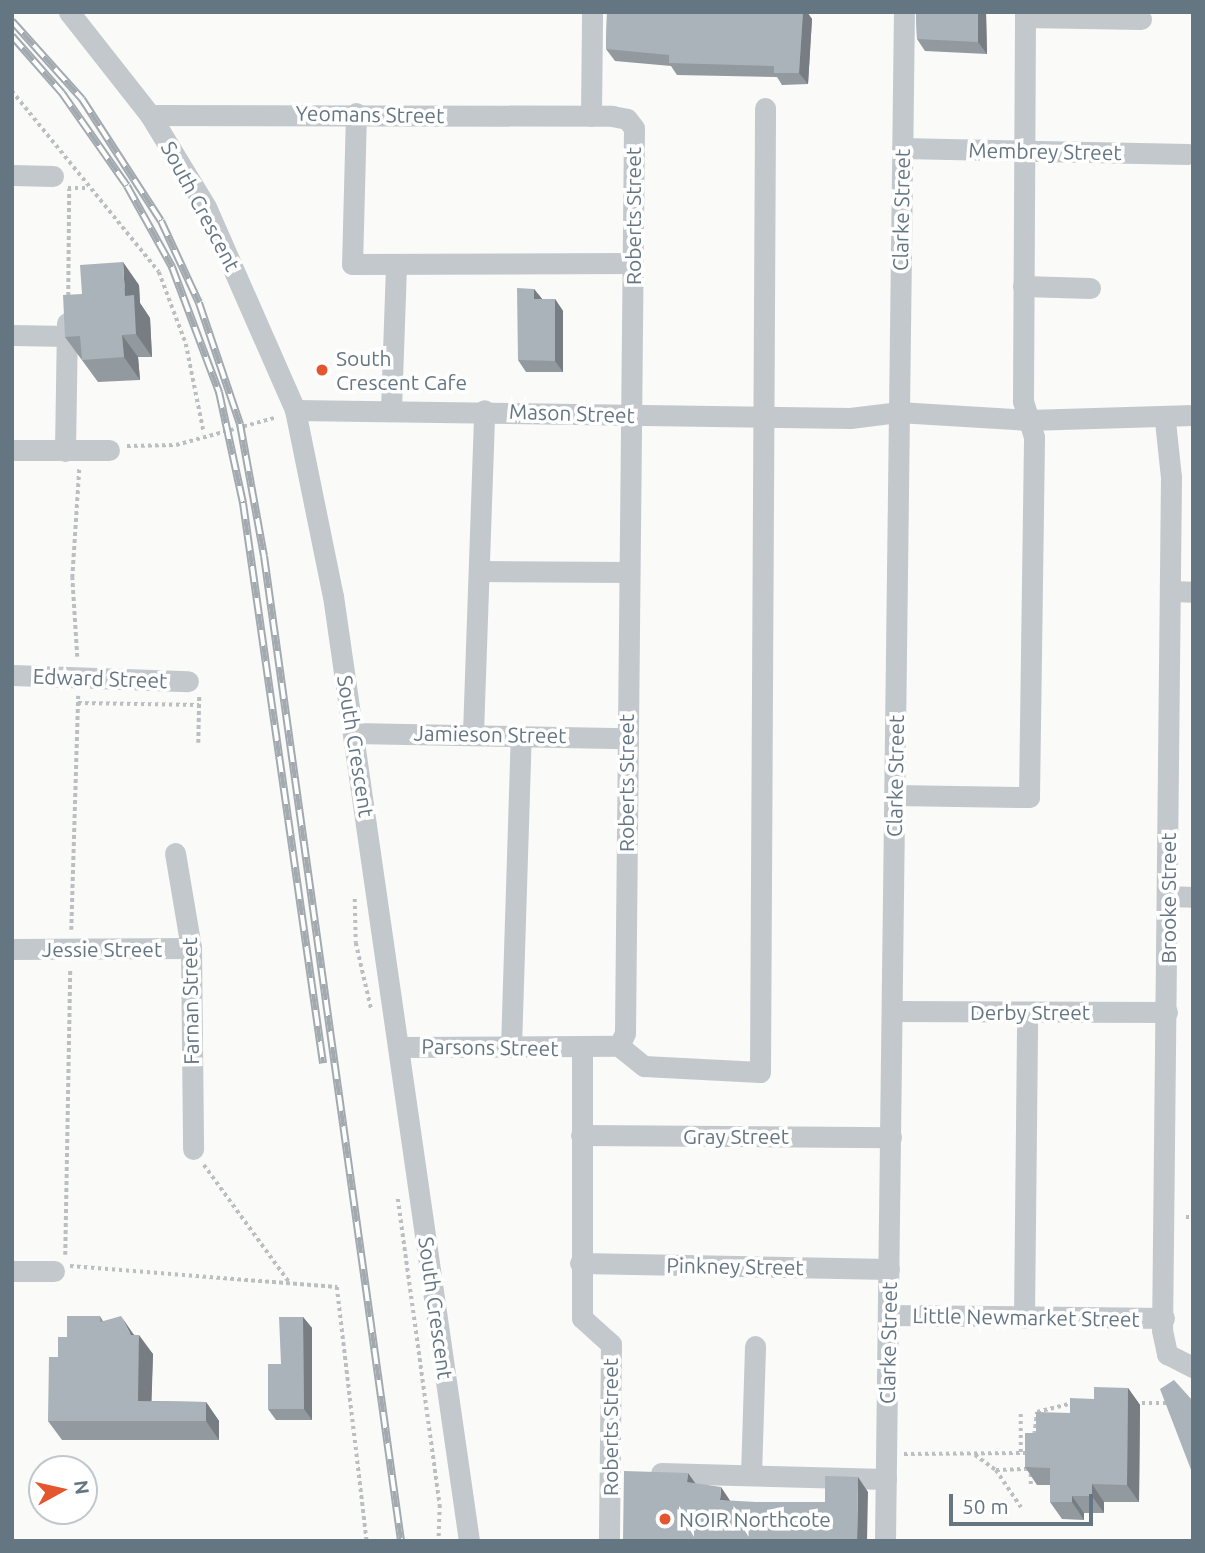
<!DOCTYPE html>
<html>
<head>
<meta charset="utf-8">
<style>
	body { margin:0 }
	#map { position:relative; width:1205px; height:1553px; overflow:hidden; background:#fafaf8; font-family:Ubuntu,sans-serif }
	div>[style] { position:absolute }
	[style*='--x'] { left:calc(var(--x)*1px); top:calc(var(--y)*1px); width:calc(var(--w)*1px); rotate:calc(var(--a)*1deg) }
	.path>* { height:3.5px; margin-top:-1.75px; transform-origin:0; background:repeating-linear-gradient(90deg,#bbbfc2 0 3.5px,transparent 0 7px) }
	.minor>* { height:21px; margin:-10.5px; padding:0 10.5px; transform-origin:10.5px; border-radius:10.5px; background:#c3c8cc }
	.rail>* { height:8px; margin-top:-4px; transform-origin:0; background:repeating-linear-gradient(90deg,#fff 0 16px,#a2aab0 0 32px); box-sizing:border-box; border-block:2px solid #a2aab0 }
	.wall>* { inset:0; background:#929a9f }
	.shaded-wall>* { inset:0; background:#777d82 }
	.building>* { inset:0; background:#aab3b9 }
	.dots>* { width:19px; height:19px; translate:-50% -50%; box-sizing:border-box; border:4px solid #fff; border-radius:50% }
	span { translate:-50% -50%; white-space:nowrap; text-align:center; line-height:1.15; -webkit-text-stroke:7px #fff; paint-order:stroke }
	.street-label { font-size:21px; color:#657683 }
	.poi-label { font-size:21px; color:#657683 }
	.left { translate:0 -50%; text-align:left }
	.frame { position:absolute; inset:0; border:14px solid #657683; pointer-events:none }
	.north { position:absolute; left:28px; top:1455px; width:70px; height:70px; box-sizing:border-box; background:#fff; border:2px solid #c1c8cd; border-radius:50%; rotate:82deg; font-size:19px; font-weight:700; line-height:28px; text-align:center; color:#657683 }
	.north::after { content:''; display:block; margin:auto; width:24px; height:32px; background:#e4572e; clip-path:polygon(50% 0,100% 100%,50% 72%,0 100%) }
	.scale { position:absolute; left:949px; top:1494px; width:144px; height:32px; box-sizing:border-box; border:4px solid #657683; border-top:0; padding-left:9px; font-size:21px; line-height:24px; white-space:nowrap; color:#657683; -webkit-text-stroke:5px #fff; paint-order:stroke }
</style>
</head>
<body>
<div id="map">
	<div class="path">
		<div style="--x:12;--y:91;--w:233;--a:50.9"></div>
		<div style="--x:159;--y:272;--w:77;--a:69.4"></div>
		<div style="--x:186;--y:344;--w:91;--a:78.6"></div>
		<div style="--x:68;--y:188;--w:20;--a:0"></div>
		<div style="--x:68;--y:296;--w:107;--a:-89.5"></div>
		<div style="--x:127;--y:446;--w:49;--a:-1.2"></div>
		<div style="--x:176;--y:445;--w:102;--a:-15.4"></div>
		<div style="--x:77;--y:657;--w:79;--a:-93.6"></div>
		<div style="--x:72;--y:578;--w:109;--a:-86.3"></div>
		<div style="--x:78;--y:703;--w:121;--a:0.9"></div>
		<div style="--x:198;--y:743;--w:47;--a:-88.8"></div>
		<div style="--x:355;--y:899;--w:44;--a:88.7"></div>
		<div style="--x:356;--y:943;--w:67;--a:77"></div>
		<div style="--x:71;--y:930;--w:234;--a:-88.3"></div>
		<div style="--x:204;--y:1165;--w:145;--a:54"></div>
		<div style="--x:398;--y:1199;--w:309;--a:82.2"></div>
		<div style="--x:440;--y:1505;--w:36;--a:92"></div>
		<div style="--x:1186;--y:1217;--w:7;--a:0"></div>
		<div style="--x:65;--y:1255;--w:286;--a:-89"></div>
		<div style="--x:70;--y:1266;--w:268;--a:4.5"></div>
		<div style="--x:337;--y:1287;--w:256;--a:83.3"></div>
		<div style="--x:1135;--y:1403;--w:32;--a:0"></div>
		<div style="--x:1021;--y:1414;--w:39;--a:90"></div>
		<div style="--x:1034;--y:1435;--w:23;--a:-83"></div>
		<div style="--x:1037;--y:1412;--w:38;--a:-14"></div>
		<div style="--x:904;--y:1454;--w:126;--a:-0.5"></div>
		<div style="--x:975;--y:1455;--w:26;--a:36"></div>
		<div style="--x:996;--y:1470;--w:45;--a:56"></div>
		<div style="--x:996;--y:1470;--w:33;--a:-2"></div>
		<div style="--x:1031;--y:1474;--w:13;--a:90"></div>
	</div>
	<div class="minor">
		<div style="--x:69;--y:12;--w:131;--a:51.8"></div>
		<div style="--x:150;--y:115;--w:108;--a:58.7"></div>
		<div style="--x:206;--y:207;--w:222;--a:66.3"></div>
		<div style="--x:295;--y:410;--w:190;--a:78.5"></div>
		<div style="--x:333;--y:596;--w:955;--a:81.81"></div>
		<div style="--x:1025;--y:17;--w:116;--a:1"></div>
		<div style="--x:356;--y:113;--w:151;--a:91.5"></div>
		<div style="--x:352;--y:264;--w:281;--a:-0.2"></div>
		<div style="--x:150;--y:115;--w:462;--a:0.1"></div>
		<div style="--x:612;--y:116;--w:15;--a:11"></div>
		<div style="--x:627;--y:119;--w:11;--a:52"></div>
		<div style="--x:634;--y:128;--w:905;--a:90.57"></div>
		<div style="--x:625;--y:1033;--w:14;--a:115"></div>
		<div style="--x:591;--y:116;--w:104;--a:-89.4"></div>
		<div style="--x:902;--y:148;--w:286;--a:1.2"></div>
		<div style="--x:12;--y:175;--w:41;--a:1.4"></div>
		<div style="--x:1023;--y:286;--w:67;--a:1.7"></div>
		<div style="--x:12;--y:335;--w:55;--a:1"></div>
		<div style="--x:391;--y:409;--w:145;--a:-88"></div>
		<div style="--x:295;--y:410;--w:555;--a:0.83"></div>
		<div style="--x:850;--y:418;--w:48;--a:-7.1"></div>
		<div style="--x:898;--y:412;--w:130;--a:3.5"></div>
		<div style="--x:1028;--y:420;--w:165;--a:-1.7"></div>
		<div style="--x:1165;--y:421;--w:56;--a:83.9"></div>
		<div style="--x:1171;--y:477;--w:853;--a:90.6"></div>
		<div style="--x:1162;--y:1330;--w:25;--a:78"></div>
		<div style="--x:1167;--y:1354;--w:29;--a:27"></div>
		<div style="--x:12;--y:450;--w:97;--a:0"></div>
		<div style="--x:65;--y:451;--w:128;--a:-89.1"></div>
		<div style="--x:479;--y:571;--w:150;--a:0.4"></div>
		<div style="--x:1170;--y:591;--w:23;--a:2"></div>
		<div style="--x:12;--y:675;--w:176;--a:2"></div>
		<div style="--x:354;--y:733;--w:272;--a:1.1"></div>
		<div style="--x:473;--y:733;--w:323;--a:-88"></div>
		<div style="--x:895;--y:795;--w:134;--a:0.9"></div>
		<div style="--x:1029;--y:797;--w:360;--a:-89.2"></div>
		<div style="--x:1034;--y:437;--w:38;--a:-107"></div>
		<div style="--x:1023;--y:401;--w:389;--a:-89.7"></div>
		<div style="--x:175;--y:853;--w:96;--a:80.4"></div>
		<div style="--x:191;--y:948;--w:201;--a:89.4"></div>
		<div style="--x:1168;--y:896;--w:25;--a:2"></div>
		<div style="--x:12;--y:949;--w:179;--a:-0.3"></div>
		<div style="--x:893;--y:1011;--w:274;--a:0.2"></div>
		<div style="--x:619;--y:1046;--w:32;--a:39"></div>
		<div style="--x:644;--y:1066;--w:116;--a:3"></div>
		<div style="--x:760;--y:1072;--w:964;--a:-89.7"></div>
		<div style="--x:399;--y:1047;--w:220;--a:-0.3"></div>
		<div style="--x:511;--y:1047;--w:312;--a:-88.2"></div>
		<div style="--x:582;--y:1049;--w:269;--a:90"></div>
		<div style="--x:582;--y:1318;--w:39;--a:42"></div>
		<div style="--x:611;--y:1344;--w:197;--a:90.6"></div>
		<div style="--x:581;--y:1135;--w:310;--a:0.4"></div>
		<div style="--x:580;--y:1263;--w:309;--a:1.1"></div>
		<div style="--x:12;--y:1271;--w:42;--a:0"></div>
		<div style="--x:888;--y:1315;--w:276;--a:0.6"></div>
		<div style="--x:1024;--y:1318;--w:305;--a:-89.4"></div>
		<div style="--x:661;--y:1473;--w:225;--a:1.5"></div>
		<div style="--x:751;--y:1475;--w:129;--a:-88.2"></div>
		<div style="--x:885;--y:1541;--w:1529;--a:-89.29"></div>
	</div>
	<div class="rail">
		<div style="--x:12;--y:21;--w:105;--a:48.1"></div>
		<div style="--x:82;--y:99;--w:145;--a:57.1"></div>
		<div style="--x:161;--y:221;--w:90;--a:65.1"></div>
		<div style="--x:199;--y:303;--w:128;--a:71.3"></div>
		<div style="--x:240;--y:424;--w:134;--a:79.7"></div>
		<div style="--x:264;--y:556;--w:994;--a:82.08"></div>
		<div style="--x:12;--y:36;--w:76;--a:48.7"></div>
		<div style="--x:62;--y:93;--w:113;--a:55"></div>
		<div style="--x:127;--y:186;--w:93;--a:60.9"></div>
		<div style="--x:172;--y:267;--w:134;--a:69.4"></div>
		<div style="--x:219;--y:392;--w:114;--a:77.8"></div>
		<div style="--x:243;--y:503;--w:566;--a:81.87"></div>
	</div>
	<div class="wall">
		<div style="clip-path:polygon(607px 12px,807px 12px,812px 19px,808px 84px,782px 85px,777px 77px,677px 75px,671px 66px,615px 61px,606px 49px)"></div>
		<div style="clip-path:polygon(916px 12px,986px 12px,987px 54px,925px 51px,917px 39px)"></div>
		<div style="clip-path:polygon(139px 285px,140px 303px,150px 318px,152px 357px,138px 357px,140px 380px,98px 382px,65px 337px,82px 294px)"></div>
		<div style="clip-path:polygon(534px 289px,542px 299px,555px 299px,563px 311px,563px 372px,526px 372px,518px 360px)"></div>
		<div style="clip-path:polygon(100px 1316px,103px 1321px,135px 1335px,153px 1354px,151px 1401px,206px 1402px,219px 1421px,219px 1440px,62px 1440px,48px 1421px,58px 1357px,67px 1337px)"></div>
		<div style="clip-path:polygon(303px 1317px,312px 1328px,312px 1420px,276px 1420px,268px 1409px,281px 1364px)"></div>
		<div style="clip-path:polygon(1128px 1388px,1140px 1405px,1139px 1502px,1104px 1502px,1104px 1513px,1084px 1513px,1084px 1520px,1062px 1519px,1050px 1502px,1050px 1485px,1037px 1485px,1025px 1467px,1036px 1433px,1094px 1399px)"></div>
	</div>
	<div class="shaded-wall">
		<div style="clip-path:polygon(803px 12px,807px 12px,812px 19px,808px 84px,799px 73px)"></div>
		<div style="clip-path:polygon(978px 12px,986px 12px,987px 54px,978px 42px)"></div>
		<div style="clip-path:polygon(123px 262px,139px 285px,140px 303px,150px 318px,152px 357px,136px 334px,125px 296px)"></div>
		<div style="clip-path:polygon(534px 289px,543px 300px,534px 299px)"></div>
		<div style="clip-path:polygon(555px 299px,563px 311px,563px 372px,555px 361px)"></div>
		<div style="clip-path:polygon(122px 335px,138px 357px,140px 380px,124px 357px)"></div>
		<div style="clip-path:polygon(121px 1316px,134px 1335px,139px 1335px,153px 1354px,151px 1420px,138px 1401px,131px 1335px)"></div>
		<div style="clip-path:polygon(303px 1317px,312px 1328px,312px 1420px,304px 1409px)"></div>
		<div style="clip-path:polygon(1128px 1388px,1140px 1405px,1139px 1502px,1127px 1485px)"></div>
		<div style="clip-path:polygon(206px 1402px,219px 1421px,219px 1440px,206px 1421px)"></div>
		<div style="clip-path:polygon(688px 1473px,698px 1487px,687px 1482px)"></div>
		<div style="clip-path:polygon(858px 1477px,868px 1492px,867px 1541px,857px 1541px)"></div>
		<div style="clip-path:polygon(1092px 1484px,1104px 1502px,1104px 1513px,1092px 1496px)"></div>
		<div style="clip-path:polygon(721px 1487px,731px 1502px,720px 1500px)"></div>
		<div style="clip-path:polygon(1072px 1496px,1084px 1513px,1084px 1520px,1072px 1502px)"></div>
	</div>
	<div class="building">
		<div style="clip-path:polygon(607px 12px,803px 12px,799px 73px,774px 73px,774px 66px,669px 63px,669px 55px,606px 49px)"></div>
		<div style="clip-path:polygon(916px 12px,978px 12px,978px 42px,917px 39px)"></div>
		<div style="clip-path:polygon(123px 262px,125px 296px,134px 295px,136px 334px,122px 335px,124px 357px,82px 360px,80px 336px,65px 337px,63px 295px,82px 294px,80px 265px)"></div>
		<div style="clip-path:polygon(517px 288px,534px 289px,534px 299px,555px 299px,555px 361px,518px 360px)"></div>
		<div style="clip-path:polygon(67px 1316px,100px 1316px,100px 1322px,121px 1316px,131px 1335px,139px 1335px,138px 1401px,206px 1402px,206px 1421px,48px 1421px,49px 1357px,58px 1357px,58px 1337px,67px 1337px)"></div>
		<div style="clip-path:polygon(279px 1317px,303px 1317px,304px 1409px,268px 1409px,268px 1364px,281px 1364px)"></div>
		<div style="clip-path:polygon(1174px 1380px,1193px 1401px,1193px 1475px,1160px 1389px)"></div>
		<div style="clip-path:polygon(1094px 1387px,1128px 1388px,1127px 1485px,1092px 1484px,1092px 1496px,1072px 1496px,1072px 1502px,1050px 1502px,1050px 1468px,1025px 1467px,1025px 1433px,1036px 1433px,1036px 1412px,1070px 1413px,1070px 1398px,1094px 1399px)"></div>
		<div style="clip-path:polygon(624px 1471px,688px 1473px,687px 1482px,721px 1487px,720px 1500px,756px 1502px,825px 1502px,825px 1476px,858px 1477px,857px 1541px,623px 1541px)"></div>
	</div>
	<div class="dots">
		<div style="left:322px;top:370px;background:#e4572e"></div>
		<div style="left:665px;top:1519px;background:#e4572e"></div>
	</div>
	<div class="street-label">
		<span style="left:370px;top:114px;rotate:1deg">Yeomans Street</span>
		<span style="left:1045px;top:151px;rotate:1deg">Membrey Street</span>
		<span style="left:201px;top:206px;rotate:62deg">South Crescent</span>
		<span style="left:901px;top:210px;rotate:-89deg">Clarke Street</span>
		<span style="left:633px;top:216px;rotate:-90deg">Roberts Street</span>
		<span style="left:572px;top:413px;rotate:2deg">Mason Street</span>
		<span style="left:100px;top:678px;rotate:2deg">Edward Street</span>
		<span style="left:490px;top:734px;rotate:1deg">Jamieson Street</span>
		<span style="left:356px;top:746px;rotate:81deg">South Crescent</span>
		<span style="left:895px;top:776px;rotate:-89deg">Clarke Street</span>
		<span style="left:626px;top:783px;rotate:-90deg">Roberts Street</span>
		<span style="left:1168px;top:898px;rotate:-90deg">Brooke Street</span>
		<span style="left:102px;top:949px">Jessie Street</span>
		<span style="left:190px;top:1001px;rotate:-91deg">Farnan Street</span>
		<span style="left:1030px;top:1012px">Derby Street</span>
		<span style="left:490px;top:1047px;rotate:1deg">Parsons Street</span>
		<span style="left:736px;top:1136px">Gray Street</span>
		<span style="left:735px;top:1266px;rotate:1deg">Pinkney Street</span>
		<span style="left:436px;top:1308px;rotate:82deg">South Crescent</span>
		<span style="left:1026px;top:1317px;rotate:1deg">Little Newmarket Street</span>
		<span style="left:888px;top:1343px;rotate:-89deg">Clarke Street</span>
		<span style="left:610px;top:1427px;rotate:-90deg">Roberts Street</span>
	</div>
	<div class="poi-label">
		<span class="left" style="left:336px;top:370px">South<br>Crescent Cafe</span>
		<span class="left" style="left:679px;top:1519px">NOIR Northcote</span>
	</div>
	<div class="frame"></div>
	<div class="north">N</div>
	<div class="scale">50 m</div>
</div>
</body>
</html>
